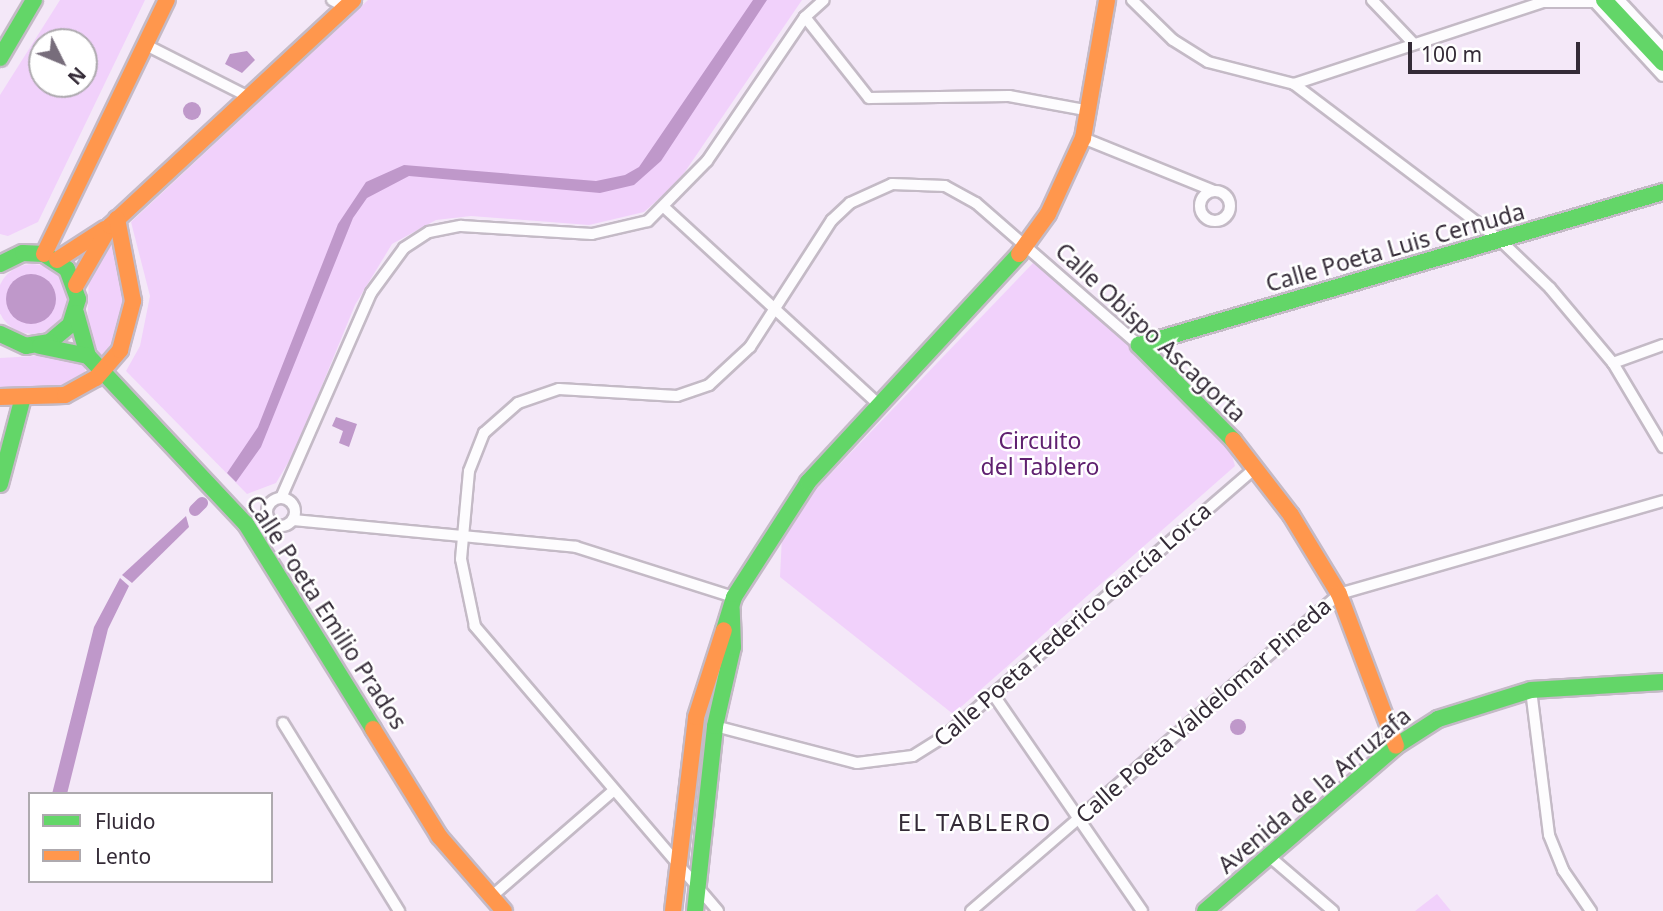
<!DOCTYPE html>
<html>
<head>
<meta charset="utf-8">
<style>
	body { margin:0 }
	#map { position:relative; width:1663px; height:911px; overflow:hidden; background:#f4e8f8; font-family:"Noto Sans",sans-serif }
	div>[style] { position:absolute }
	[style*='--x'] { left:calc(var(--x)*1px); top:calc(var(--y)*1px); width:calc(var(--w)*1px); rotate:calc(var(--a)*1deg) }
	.green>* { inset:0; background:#f1d1fb }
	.round { border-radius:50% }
	.water>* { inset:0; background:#bf98ca }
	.canal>* { height:12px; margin:-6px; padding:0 6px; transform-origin:6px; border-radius:6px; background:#bf98ca }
	.roads { filter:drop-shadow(2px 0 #c4bac6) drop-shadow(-2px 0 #c4bac6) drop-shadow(0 2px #c4bac6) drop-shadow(0 -2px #c4bac6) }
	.street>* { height:10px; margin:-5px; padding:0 5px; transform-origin:5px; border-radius:5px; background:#fdfcfe }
	.street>.ring { margin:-5px; padding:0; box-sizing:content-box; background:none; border:10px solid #fdfcfe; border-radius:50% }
	.fast>* { height:16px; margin:-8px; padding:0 8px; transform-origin:8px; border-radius:8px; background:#63d668 }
	.slow>* { height:16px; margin:-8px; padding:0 8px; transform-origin:8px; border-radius:8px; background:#ff974d }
	span { translate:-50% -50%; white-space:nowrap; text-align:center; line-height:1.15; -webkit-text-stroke:5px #fff; paint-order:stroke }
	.street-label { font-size:23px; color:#342b37 }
	.park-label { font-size:23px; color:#602170 }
	.neighbourhood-label { font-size:24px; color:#342b37; letter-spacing:2px }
	.legend { position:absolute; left:28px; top:792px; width:245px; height:91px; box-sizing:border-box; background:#fff; border:2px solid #aeaaaf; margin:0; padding:9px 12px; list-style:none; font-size:21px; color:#342b37 }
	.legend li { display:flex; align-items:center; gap:14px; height:35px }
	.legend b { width:35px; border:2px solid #aeaaaf }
	.north { position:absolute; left:28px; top:28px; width:70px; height:70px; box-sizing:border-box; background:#fff; border:2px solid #aeaaaf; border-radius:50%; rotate:133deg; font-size:19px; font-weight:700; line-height:28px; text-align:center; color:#342b37 }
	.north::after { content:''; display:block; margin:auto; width:24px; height:32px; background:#776d7b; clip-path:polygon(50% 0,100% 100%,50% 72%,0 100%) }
	.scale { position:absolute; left:1408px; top:42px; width:172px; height:32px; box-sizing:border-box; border:4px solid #342b37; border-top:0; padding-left:9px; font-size:21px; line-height:24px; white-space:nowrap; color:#342b37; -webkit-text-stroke:5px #fff; paint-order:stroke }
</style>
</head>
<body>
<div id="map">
	<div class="green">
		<div style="clip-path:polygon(evenodd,60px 0,145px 0,38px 222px,8px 236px,0 234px,0 95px,60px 0,42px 42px,84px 42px,84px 84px,42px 84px,42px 42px)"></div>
		<div style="clip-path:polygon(368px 0,802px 0,678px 182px,644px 212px,589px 225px,471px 216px,436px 220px,392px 244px,355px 305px,295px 451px,276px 483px,247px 494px,126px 371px,140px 346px,150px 296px,131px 222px)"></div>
		<div style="clip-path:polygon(112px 239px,127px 290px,126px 319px,102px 358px,87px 332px,89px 274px)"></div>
		<div style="clip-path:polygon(1034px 262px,1134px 350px,1231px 452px,1235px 466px,953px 714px,780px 577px,782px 536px,815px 490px)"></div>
		<div class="round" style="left:-3px;top:264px;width:70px;height:70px"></div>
		<div style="clip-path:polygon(54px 355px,84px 363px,86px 376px,39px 394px,0 389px,0 358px)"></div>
		<div style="clip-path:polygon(1437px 894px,1451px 911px,1415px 911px)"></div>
	</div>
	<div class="water">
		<div style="clip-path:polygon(753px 0,767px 0,661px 161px,634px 185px,600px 193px,409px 176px,367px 198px,353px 218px,261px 447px,236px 482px,227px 473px,258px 427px,338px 224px,366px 182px,404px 165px,596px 181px,625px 175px,639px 167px)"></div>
		<div style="clip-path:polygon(247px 51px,255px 60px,242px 73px,225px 64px,230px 54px)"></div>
		<div class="round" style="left:183px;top:102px;width:18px;height:18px"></div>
		<div class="round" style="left:6px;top:274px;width:50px;height:50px"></div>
		<div style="clip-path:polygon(336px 417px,357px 424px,349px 447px,339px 443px,343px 431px,332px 426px)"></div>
		<div style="clip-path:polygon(186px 516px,189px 527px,132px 583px,122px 575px)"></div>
		<div style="clip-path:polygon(120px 578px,129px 586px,108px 629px,67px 794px,52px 794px,94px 627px)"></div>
		<div class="round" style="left:1230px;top:719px;width:16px;height:16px"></div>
	</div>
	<div class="canal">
		<div style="--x:195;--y:510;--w:10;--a:-45"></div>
	</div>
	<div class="roads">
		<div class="street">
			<div style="--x:332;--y:0;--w:15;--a:28"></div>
			<div style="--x:1132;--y:0;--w:57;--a:44.3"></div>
			<div style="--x:1173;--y:40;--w:41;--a:32.2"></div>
			<div style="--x:1208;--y:62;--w:89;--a:14.3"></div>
			<div style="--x:1294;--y:84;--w:263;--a:-18.2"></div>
			<div style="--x:1544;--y:2;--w:51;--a:0"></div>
			<div style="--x:1372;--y:0;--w:61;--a:46.3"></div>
			<div style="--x:1593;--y:0;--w:103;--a:47.4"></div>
			<div style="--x:1619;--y:0;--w:64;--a:46.9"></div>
			<div style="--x:805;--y:17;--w:103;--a:51.7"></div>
			<div style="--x:869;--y:98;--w:140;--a:-0.8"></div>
			<div style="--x:1009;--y:96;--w:82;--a:10.5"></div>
			<div style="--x:146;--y:45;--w:115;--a:26.8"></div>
			<div style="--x:1294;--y:84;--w:258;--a:37.1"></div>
			<div style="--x:1500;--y:240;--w:69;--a:43.8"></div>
			<div style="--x:1550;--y:288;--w:98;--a:50"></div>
			<div style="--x:1613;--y:363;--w:98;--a:59.2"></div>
			<div style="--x:1083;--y:138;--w:141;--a:22"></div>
			<div class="ring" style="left:1200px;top:191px;width:20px;height:20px"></div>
			<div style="--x:665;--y:208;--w:292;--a:42.6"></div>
			<div style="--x:1613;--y:363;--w:53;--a:-19.8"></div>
			<div style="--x:281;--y:498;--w:224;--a:-66.3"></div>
			<div style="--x:371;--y:293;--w:56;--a:-53.7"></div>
			<div style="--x:404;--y:248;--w:30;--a:-33"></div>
			<div style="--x:429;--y:232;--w:33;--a:-11"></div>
			<div style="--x:461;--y:226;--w:131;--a:3.5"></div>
			<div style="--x:592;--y:234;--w:57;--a:-13.1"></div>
			<div style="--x:648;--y:221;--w:84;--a:-45.5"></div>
			<div style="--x:707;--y:161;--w:174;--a:-55.8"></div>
			<div style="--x:805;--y:17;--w:25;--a:-42"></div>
			<div class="ring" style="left:267px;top:498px;width:18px;height:18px"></div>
			<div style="--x:293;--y:520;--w:284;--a:5.4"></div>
			<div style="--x:576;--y:547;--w:166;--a:17.6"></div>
			<div style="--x:1531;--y:690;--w:146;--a:82.9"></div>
			<div style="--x:1549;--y:835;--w:38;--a:68"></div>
			<div style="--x:1563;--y:870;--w:50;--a:55.7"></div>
			<div style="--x:993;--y:694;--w:263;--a:55.5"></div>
			<div style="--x:283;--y:723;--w:221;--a:58.3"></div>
			<div style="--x:715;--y:726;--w:147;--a:14.6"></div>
			<div style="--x:857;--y:763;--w:56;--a:-7.1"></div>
			<div style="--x:913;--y:756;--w:39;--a:-32"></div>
			<div style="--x:946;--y:735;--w:410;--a:-40.8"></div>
			<div style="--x:1270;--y:857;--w:83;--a:40.6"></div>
			<div style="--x:491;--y:897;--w:162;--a:-41"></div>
			<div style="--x:718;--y:911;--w:375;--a:-130.5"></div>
			<div style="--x:475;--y:626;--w:68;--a:-101.8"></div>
			<div style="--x:461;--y:559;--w:88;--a:-84.8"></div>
			<div style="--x:469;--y:471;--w:41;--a:-68.5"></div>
			<div style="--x:484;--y:433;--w:45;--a:-41.4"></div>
			<div style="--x:518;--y:403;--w:43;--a:-18.9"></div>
			<div style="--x:559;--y:389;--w:118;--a:3.4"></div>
			<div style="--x:677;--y:396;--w:34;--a:-19"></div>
			<div style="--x:709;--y:385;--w:56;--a:-42.8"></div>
			<div style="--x:750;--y:347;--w:151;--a:-57.2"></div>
			<div style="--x:832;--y:220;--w:25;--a:-43"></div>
			<div style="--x:850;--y:203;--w:46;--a:-24.3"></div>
			<div style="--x:892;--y:184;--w:53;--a:2.2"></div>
			<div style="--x:945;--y:186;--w:35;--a:29"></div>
			<div style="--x:976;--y:203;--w:216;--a:41.1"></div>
			<div style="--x:971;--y:911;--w:486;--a:-40.7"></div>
			<div style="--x:1339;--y:594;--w:337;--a:-16"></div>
		</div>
		<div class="fast">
			<div style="--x:1604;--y:0;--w:86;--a:46.9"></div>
			<div style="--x:0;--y:58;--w:67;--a:-59.6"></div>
			<div style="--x:0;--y:264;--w:25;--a:-26"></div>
			<div style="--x:23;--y:253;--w:21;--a:3"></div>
			<div style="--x:44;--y:254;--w:27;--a:33"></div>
			<div style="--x:67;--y:269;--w:32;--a:70"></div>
			<div style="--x:78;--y:299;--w:27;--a:107"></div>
			<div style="--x:70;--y:325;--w:26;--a:140"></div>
			<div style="--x:50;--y:342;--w:24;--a:171"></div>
			<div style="--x:26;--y:346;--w:29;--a:-155"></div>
			<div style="--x:76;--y:313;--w:45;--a:74.4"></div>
			<div style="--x:88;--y:356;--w:231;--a:46.8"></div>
			<div style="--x:246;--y:524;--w:241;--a:58.2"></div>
			<div style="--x:40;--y:346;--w:49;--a:11.8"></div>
			<div style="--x:1233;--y:440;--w:134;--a:-134.7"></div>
			<div style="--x:1139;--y:345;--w:546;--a:-16.28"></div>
			<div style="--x:0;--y:484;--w:86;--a:-75.2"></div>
			<div style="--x:724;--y:630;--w:34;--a:-73"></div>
			<div style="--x:734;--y:597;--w:137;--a:-57.2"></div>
			<div style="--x:808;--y:482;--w:311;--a:-47.2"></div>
			<div style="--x:695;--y:911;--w:186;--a:-83.8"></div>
			<div style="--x:715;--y:726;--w:81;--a:-77.2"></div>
			<div style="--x:733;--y:647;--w:38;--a:-92"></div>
			<div style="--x:1205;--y:911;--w:252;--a:-40.8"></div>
			<div style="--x:1396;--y:746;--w:50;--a:-32.7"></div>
			<div style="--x:1438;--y:719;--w:97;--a:-17.3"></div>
			<div style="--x:1531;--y:690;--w:132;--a:-3.5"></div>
		</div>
		<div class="slow">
			<div style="--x:44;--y:254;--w:282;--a:-64.2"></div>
			<div style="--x:1019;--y:254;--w:49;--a:-54.1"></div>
			<div style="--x:1048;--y:214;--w:84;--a:-65.3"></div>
			<div style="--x:1083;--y:138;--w:140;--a:-80.1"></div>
			<div style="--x:57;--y:260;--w:57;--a:-32.9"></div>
			<div style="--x:76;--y:285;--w:68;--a:-60"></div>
			<div style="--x:110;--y:226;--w:332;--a:-42.9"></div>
			<div style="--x:0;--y:397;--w:65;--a:-1.8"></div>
			<div style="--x:65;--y:395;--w:35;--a:-29"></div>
			<div style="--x:96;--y:378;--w:37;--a:-49"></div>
			<div style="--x:120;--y:350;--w:51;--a:-75.1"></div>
			<div style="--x:133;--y:301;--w:84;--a:-101"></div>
			<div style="--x:1233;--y:440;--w:95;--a:52.3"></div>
			<div style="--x:1291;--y:515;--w:92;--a:58.7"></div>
			<div style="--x:1339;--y:594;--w:162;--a:69.4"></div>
			<div style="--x:373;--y:729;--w:126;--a:58.3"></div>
			<div style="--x:439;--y:836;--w:99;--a:49.1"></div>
			<div style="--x:673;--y:911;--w:195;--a:-83.2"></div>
			<div style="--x:696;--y:717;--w:91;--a:-72.2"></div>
		</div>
	</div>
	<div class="street-label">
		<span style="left:1395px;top:247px;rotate:-16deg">Calle Poeta Luis Cernuda</span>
		<span style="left:1151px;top:332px;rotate:43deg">Calle Obispo Ascagorta</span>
		<span style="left:327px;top:612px;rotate:57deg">Calle Poeta Emilio Prados</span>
		<span style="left:1072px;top:624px;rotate:-41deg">Calle Poeta Federico García Lorca</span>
		<span style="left:1203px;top:710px;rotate:-41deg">Calle Poeta Valdelomar Pineda</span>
		<span style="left:1314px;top:790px;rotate:-40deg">Avenida de la Arruzafa</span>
	</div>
	<div class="park-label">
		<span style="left:1040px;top:453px">Circuito<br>del Tablero</span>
	</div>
	<div class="neighbourhood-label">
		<span style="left:975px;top:822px">EL TABLERO</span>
	</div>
	<ul class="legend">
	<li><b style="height:9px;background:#63d668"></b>Fluido</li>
	<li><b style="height:9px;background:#ff974d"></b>Lento</li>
	</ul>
	<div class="north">N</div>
	<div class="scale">100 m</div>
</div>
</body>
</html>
